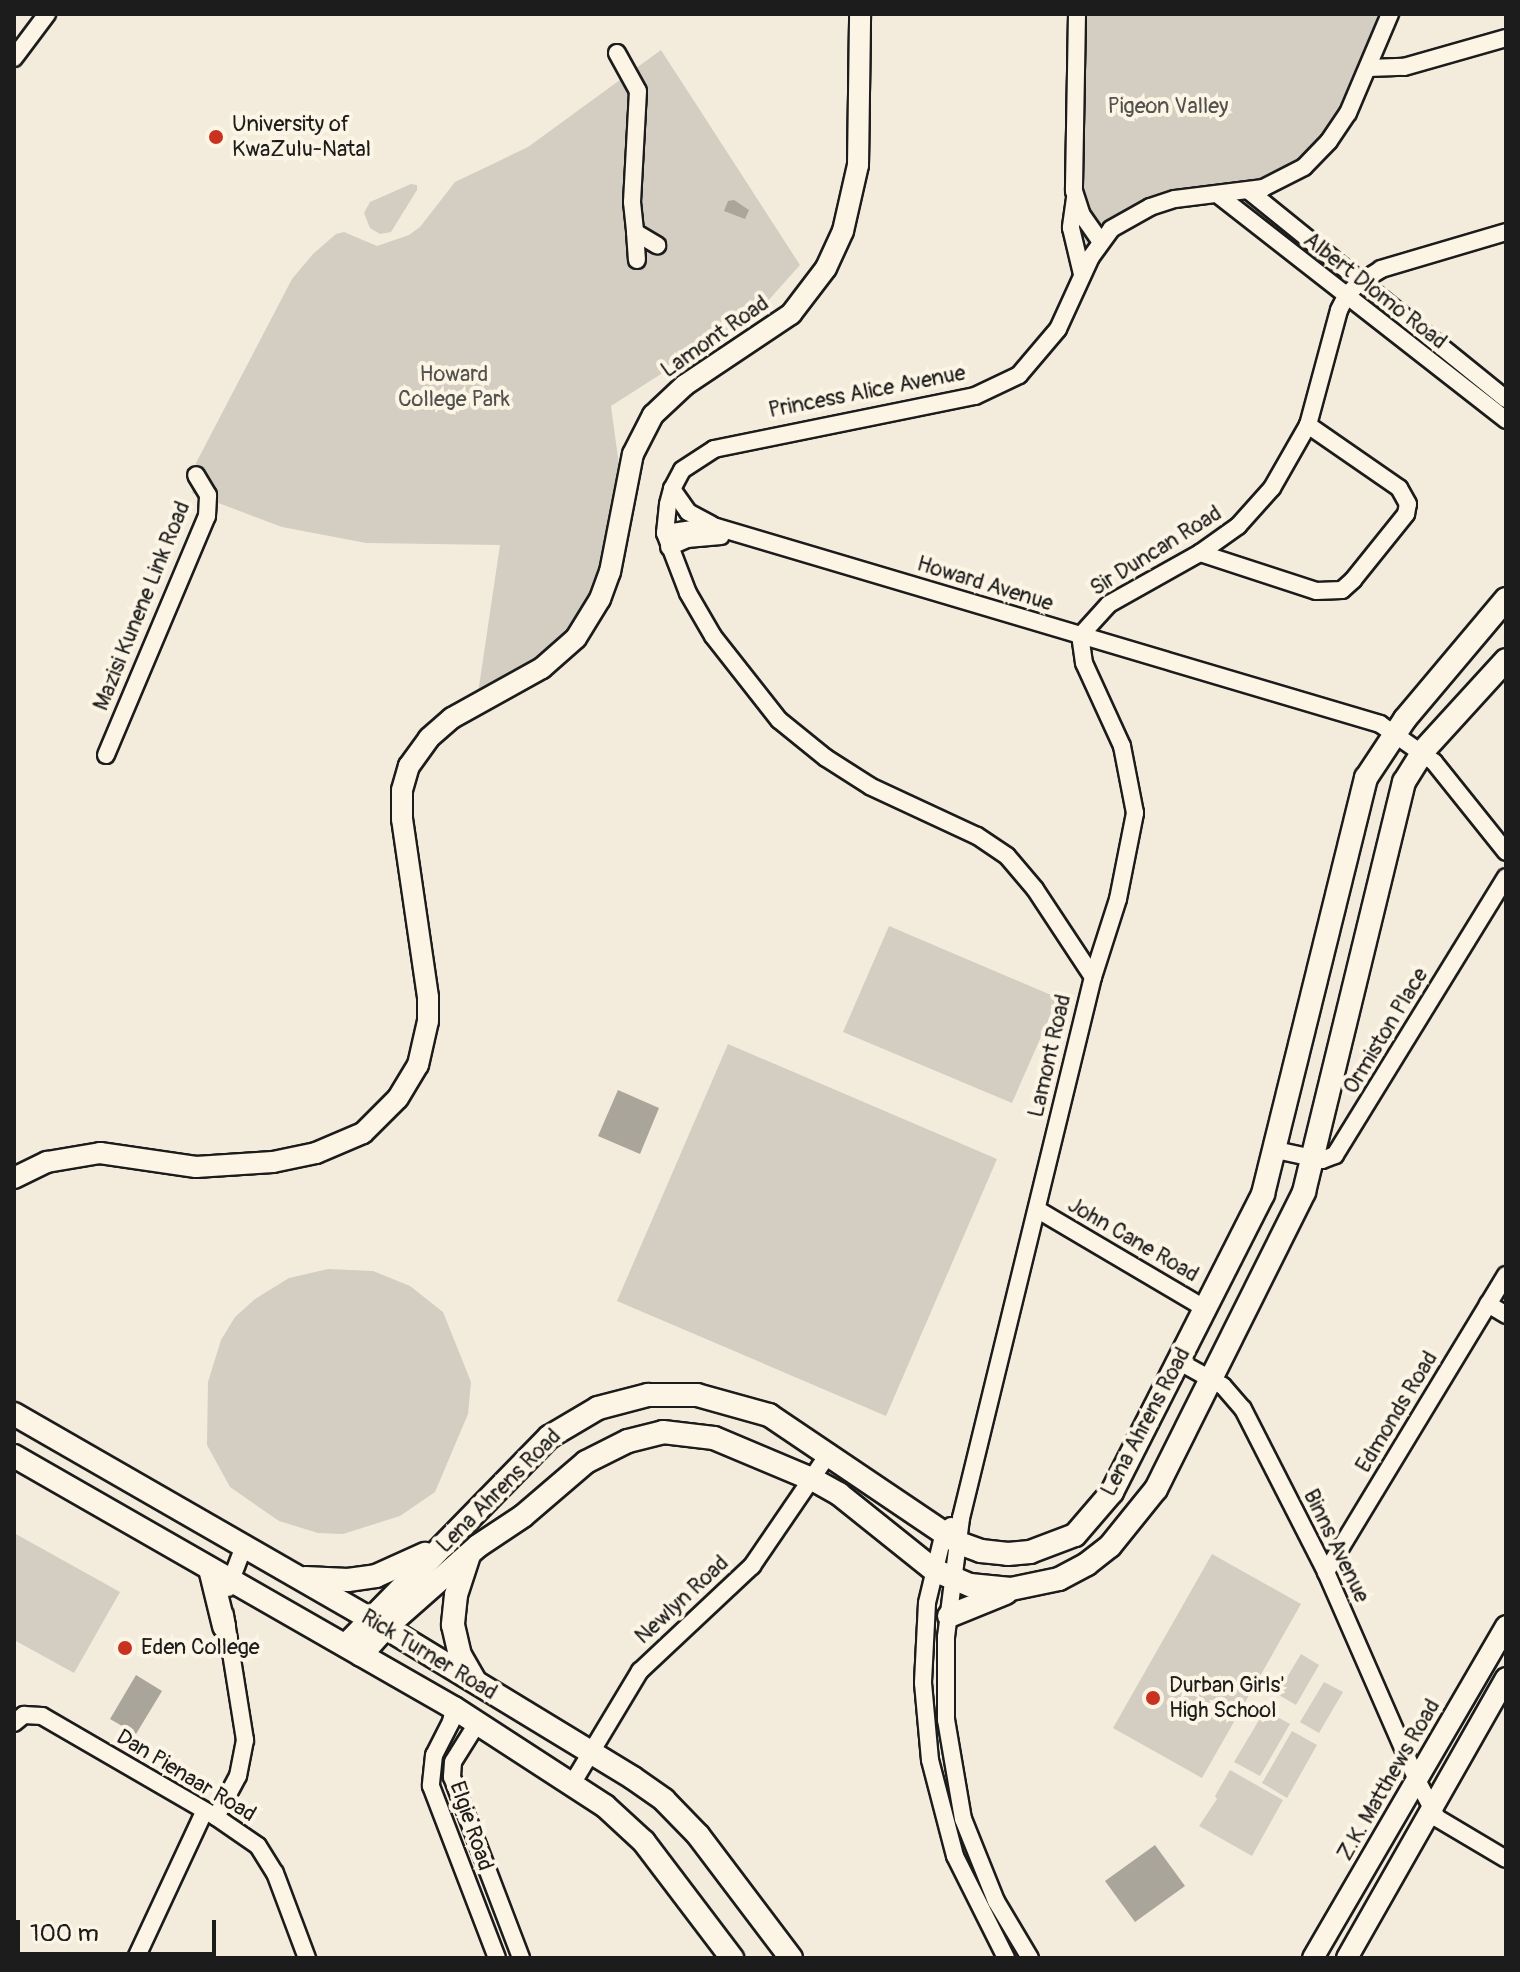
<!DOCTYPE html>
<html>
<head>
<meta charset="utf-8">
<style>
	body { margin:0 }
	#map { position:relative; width:1520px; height:1972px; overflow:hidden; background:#f3ecdd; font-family:Pangolin,sans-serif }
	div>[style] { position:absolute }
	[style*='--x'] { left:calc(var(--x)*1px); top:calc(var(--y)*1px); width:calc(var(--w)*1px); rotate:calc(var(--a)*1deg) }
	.green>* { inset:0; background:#d3cec1 }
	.water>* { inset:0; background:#aaa59b }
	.roads { filter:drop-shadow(2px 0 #1c1c1c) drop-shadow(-2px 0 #1c1c1c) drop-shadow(0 2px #1c1c1c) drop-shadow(0 -2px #1c1c1c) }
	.minor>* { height:16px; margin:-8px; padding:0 8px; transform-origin:8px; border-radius:8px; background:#fcf5e5 }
	.tertiary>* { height:20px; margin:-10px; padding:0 10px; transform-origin:10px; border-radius:10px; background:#fcf5e5 }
	.secondary>* { height:22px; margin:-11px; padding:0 11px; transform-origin:11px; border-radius:11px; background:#fcf5e5 }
	.dots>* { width:22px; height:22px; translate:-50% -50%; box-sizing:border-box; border:4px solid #fcf5e5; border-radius:50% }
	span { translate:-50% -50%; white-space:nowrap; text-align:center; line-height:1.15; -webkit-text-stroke:8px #fcf5e5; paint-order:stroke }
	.park-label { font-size:22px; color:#53514e }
	.poi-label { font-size:22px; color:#1c1c1c }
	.left { translate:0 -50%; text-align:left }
	.street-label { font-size:22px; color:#1c1c1c }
	.frame { position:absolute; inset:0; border:16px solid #1c1c1c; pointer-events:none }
	.scale { position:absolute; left:16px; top:1920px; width:200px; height:36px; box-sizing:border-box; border:4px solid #1c1c1c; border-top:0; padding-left:10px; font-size:24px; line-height:28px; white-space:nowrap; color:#1c1c1c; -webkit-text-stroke:6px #fcf5e5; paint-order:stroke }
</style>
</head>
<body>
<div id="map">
	<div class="green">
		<div style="clip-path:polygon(1075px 14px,1384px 14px,1362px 72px,1326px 137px,1286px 172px,1248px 191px,1156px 203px,1089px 252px,1072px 200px)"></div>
		<div style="clip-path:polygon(661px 50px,800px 265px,758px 312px,611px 406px,619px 465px,611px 547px,592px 597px,568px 637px,512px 681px,477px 700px,500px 545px,366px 543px,282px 527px,192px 493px,196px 463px,292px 279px,313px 254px,336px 234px,344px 232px,377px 246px,409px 235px,420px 227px,455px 182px,528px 147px)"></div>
		<div style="clip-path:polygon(411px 184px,417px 185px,417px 190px,391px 232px,380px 234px,370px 228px,364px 213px,370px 202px)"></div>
		<div style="clip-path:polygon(889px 926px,1058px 998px,1012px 1103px,843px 1032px)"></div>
		<div style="clip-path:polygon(728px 1044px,997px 1159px,886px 1416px,617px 1301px)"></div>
		<div style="clip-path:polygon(328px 1269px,373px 1271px,410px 1286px,443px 1312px,471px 1382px,468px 1414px,435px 1492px,400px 1516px,343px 1534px,318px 1533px,279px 1521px,230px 1487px,207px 1445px,208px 1382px,221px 1340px,235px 1317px,255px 1299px,289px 1278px)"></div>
		<div style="clip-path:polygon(14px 1533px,120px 1592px,74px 1673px,14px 1640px)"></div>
		<div style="clip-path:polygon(1212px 1554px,1301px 1604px,1202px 1778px,1113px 1728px)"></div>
		<div style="clip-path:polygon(1301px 1654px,1319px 1665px,1296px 1705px,1277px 1694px)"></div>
		<div style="clip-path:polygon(1324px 1682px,1343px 1692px,1319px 1733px,1300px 1722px)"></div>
		<div style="clip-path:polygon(1265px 1710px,1290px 1724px,1260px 1776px,1234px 1762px)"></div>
		<div style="clip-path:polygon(1292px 1731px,1317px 1745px,1287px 1798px,1262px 1783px)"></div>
		<div style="clip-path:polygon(1230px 1770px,1283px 1800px,1252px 1856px,1199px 1826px,1217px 1799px,1215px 1796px)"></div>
	</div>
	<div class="water">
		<div style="clip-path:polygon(734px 200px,749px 210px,745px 219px,724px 211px,728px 201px)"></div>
		<div style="clip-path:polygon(618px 1090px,659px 1108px,640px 1154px,598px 1136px)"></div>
		<div style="clip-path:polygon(136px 1675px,162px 1691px,136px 1734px,110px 1719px)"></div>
		<div style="clip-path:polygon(1155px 1845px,1185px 1886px,1135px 1922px,1105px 1881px)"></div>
	</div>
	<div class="roads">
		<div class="minor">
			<div style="--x:1077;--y:14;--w:177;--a:91"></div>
			<div style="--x:1074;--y:191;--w:25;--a:72"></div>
			<div style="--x:1082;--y:215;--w:33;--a:55"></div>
			<div style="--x:617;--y:53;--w:43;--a:61.1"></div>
			<div style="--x:638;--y:91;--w:111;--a:93.1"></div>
			<div style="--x:632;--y:202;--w:30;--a:84"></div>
			<div style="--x:635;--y:232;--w:26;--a:31"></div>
			<div style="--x:14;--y:58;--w:55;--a:-53.1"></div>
			<div style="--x:1368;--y:68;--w:36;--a:-2"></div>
			<div style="--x:1404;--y:67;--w:106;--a:-15.9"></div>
			<div style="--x:1249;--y:191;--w:331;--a:39"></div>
			<div style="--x:1217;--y:194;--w:367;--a:38"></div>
			<div style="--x:1075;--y:198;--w:30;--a:98"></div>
			<div style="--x:1071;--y:228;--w:47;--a:76.6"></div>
			<div style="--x:635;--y:232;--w:28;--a:86"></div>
			<div style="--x:672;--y:489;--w:28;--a:55"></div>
			<div style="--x:688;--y:512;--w:26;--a:28"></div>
			<div style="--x:665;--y:533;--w:49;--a:-8.3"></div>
			<div style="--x:713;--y:526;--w:696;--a:16.53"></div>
			<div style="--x:1380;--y:724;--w:66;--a:35.1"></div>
			<div style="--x:1434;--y:762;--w:115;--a:51.3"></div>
			<div style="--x:669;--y:547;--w:20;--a:-24"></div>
			<div style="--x:687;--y:539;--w:34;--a:-5"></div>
			<div style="--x:1200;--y:553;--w:122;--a:18.1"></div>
			<div style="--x:1316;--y:591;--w:26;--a:-2"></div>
			<div style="--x:1342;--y:590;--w:15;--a:-42"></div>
			<div style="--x:1353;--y:580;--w:85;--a:-51.2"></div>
			<div style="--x:1406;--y:514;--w:10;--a:-79"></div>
			<div style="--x:1408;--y:504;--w:18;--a:-119"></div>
			<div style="--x:1399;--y:488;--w:111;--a:-145.3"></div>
			<div style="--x:106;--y:755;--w:259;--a:-67.1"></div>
			<div style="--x:207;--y:516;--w:21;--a:-87"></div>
			<div style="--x:208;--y:495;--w:23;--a:-121"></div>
			<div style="--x:1093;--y:977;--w:82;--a:-72.2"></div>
			<div style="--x:1118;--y:899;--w:88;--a:-78.8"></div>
			<div style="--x:1135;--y:813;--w:68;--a:-101"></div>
			<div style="--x:1122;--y:746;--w:91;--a:-114.6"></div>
			<div style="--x:1084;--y:663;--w:27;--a:-98"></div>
			<div style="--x:1080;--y:636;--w:43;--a:-47.8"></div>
			<div style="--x:1109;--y:604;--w:104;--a:-29.3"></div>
			<div style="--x:1200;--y:553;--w:47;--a:-35.4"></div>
			<div style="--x:1238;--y:526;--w:51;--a:-48.2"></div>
			<div style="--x:1272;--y:488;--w:73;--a:-60.3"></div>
			<div style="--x:1308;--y:425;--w:119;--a:-74.9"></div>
			<div style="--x:1339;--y:310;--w:16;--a:-63"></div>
			<div style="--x:1346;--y:296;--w:18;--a:-45"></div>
			<div style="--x:1359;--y:283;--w:26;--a:-32"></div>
			<div style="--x:1381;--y:269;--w:130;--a:-16.5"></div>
			<div style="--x:1276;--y:1150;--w:47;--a:12.3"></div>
			<div style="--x:1322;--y:1160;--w:14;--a:-21"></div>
			<div style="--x:1335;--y:1155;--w:326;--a:-58.4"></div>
			<div style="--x:1038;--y:1210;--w:195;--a:30.5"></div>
			<div style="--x:1488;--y:1304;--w:21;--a:31"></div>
			<div style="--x:1178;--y:1361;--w:51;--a:29.1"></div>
			<div style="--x:1223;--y:1386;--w:30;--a:49"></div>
			<div style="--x:1243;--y:1409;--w:183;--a:63"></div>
			<div style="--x:1326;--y:1572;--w:227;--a:66.4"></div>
			<div style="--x:1417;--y:1780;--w:43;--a:62.2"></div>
			<div style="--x:1437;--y:1818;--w:80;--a:30.7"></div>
			<div style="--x:951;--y:1526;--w:9;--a:139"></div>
			<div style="--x:944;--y:1532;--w:73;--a:103.5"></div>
			<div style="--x:927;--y:1603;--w:80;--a:92.9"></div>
			<div style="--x:923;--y:1683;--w:77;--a:84.8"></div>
			<div style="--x:930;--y:1760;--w:99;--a:75.4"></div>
			<div style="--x:955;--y:1856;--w:114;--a:63.4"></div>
			<div style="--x:1326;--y:1572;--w:347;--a:-58.8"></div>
			<div style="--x:228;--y:1588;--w:45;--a:-69.1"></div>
			<div style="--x:454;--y:1708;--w:14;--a:102"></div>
			<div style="--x:451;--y:1722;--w:37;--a:117"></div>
			<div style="--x:434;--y:1755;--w:31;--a:96"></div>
			<div style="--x:431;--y:1786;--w:184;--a:69"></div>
			<div style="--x:478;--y:1722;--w:47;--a:122"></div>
			<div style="--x:453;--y:1762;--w:15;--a:94"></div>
			<div style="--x:452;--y:1777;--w:194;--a:69.1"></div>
			<div style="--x:14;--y:1723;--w:13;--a:-39"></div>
			<div style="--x:24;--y:1715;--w:18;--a:3"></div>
			<div style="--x:42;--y:1716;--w:201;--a:30.1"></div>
			<div style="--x:216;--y:1817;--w:51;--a:34.6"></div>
			<div style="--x:258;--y:1846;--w:32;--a:58"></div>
			<div style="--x:275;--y:1873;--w:91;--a:69.4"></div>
			<div style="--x:572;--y:1784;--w:132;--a:-59"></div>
			<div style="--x:640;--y:1671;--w:154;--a:-43.2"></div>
			<div style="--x:752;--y:1566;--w:137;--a:-55.7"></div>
			<div style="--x:216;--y:1817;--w:47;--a:-61.8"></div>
			<div style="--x:238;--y:1776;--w:37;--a:-79"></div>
			<div style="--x:245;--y:1740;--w:127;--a:-99.1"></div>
			<div style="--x:136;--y:1958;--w:161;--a:-65"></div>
			<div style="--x:1030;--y:1958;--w:66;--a:-120.8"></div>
			<div style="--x:996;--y:1901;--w:88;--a:-111.9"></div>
			<div style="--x:963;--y:1819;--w:100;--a:-99.7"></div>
			<div style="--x:946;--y:1720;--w:83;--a:-90"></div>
			<div style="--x:946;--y:1637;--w:120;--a:-82.8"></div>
			<div style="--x:961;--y:1518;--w:557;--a:-76.29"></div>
			<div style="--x:1093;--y:977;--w:105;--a:-123.4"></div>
			<div style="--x:1035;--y:889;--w:43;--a:-130.3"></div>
			<div style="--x:1007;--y:856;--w:36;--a:-146"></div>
			<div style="--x:977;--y:836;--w:118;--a:-155"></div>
			<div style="--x:870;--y:786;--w:52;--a:-147.5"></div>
			<div style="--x:826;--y:758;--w:60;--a:-141"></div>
			<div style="--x:779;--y:720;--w:107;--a:-128.2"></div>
			<div style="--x:713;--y:636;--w:50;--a:-120.2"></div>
			<div style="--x:688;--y:593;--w:64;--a:-111"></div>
			<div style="--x:665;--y:533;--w:29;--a:-84"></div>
			<div style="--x:668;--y:504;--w:16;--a:-75"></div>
			<div style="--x:672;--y:489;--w:21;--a:-62"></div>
			<div style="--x:682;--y:470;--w:38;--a:-33"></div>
			<div style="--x:714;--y:449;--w:266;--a:-11.5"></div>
			<div style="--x:975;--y:396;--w:49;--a:-25.5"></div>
			<div style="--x:1019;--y:375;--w:60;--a:-49.7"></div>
			<div style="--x:1058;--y:329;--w:79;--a:-65.4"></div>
			<div style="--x:1091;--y:257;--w:34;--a:-54"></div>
			<div style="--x:1111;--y:229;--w:45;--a:-29.4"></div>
			<div style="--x:1150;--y:207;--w:26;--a:-18"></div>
			<div style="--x:1175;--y:199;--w:89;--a:-7.1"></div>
			<div style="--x:1263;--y:188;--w:46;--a:-27.1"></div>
			<div style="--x:1304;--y:167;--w:36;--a:-46"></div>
			<div style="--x:1329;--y:141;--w:34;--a:-56"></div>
			<div style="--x:1348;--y:113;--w:108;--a:-67"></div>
		</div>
		<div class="tertiary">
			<div style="--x:14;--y:1178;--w:37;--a:-26"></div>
			<div style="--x:47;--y:1162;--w:54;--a:-9.6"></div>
			<div style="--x:100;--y:1153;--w:97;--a:8.3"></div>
			<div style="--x:196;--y:1167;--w:77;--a:-3.7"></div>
			<div style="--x:273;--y:1162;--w:44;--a:-11.8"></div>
			<div style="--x:316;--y:1153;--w:51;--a:-23.1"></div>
			<div style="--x:363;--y:1133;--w:49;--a:-45"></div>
			<div style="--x:398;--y:1098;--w:39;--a:-59"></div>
			<div style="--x:418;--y:1065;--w:45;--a:-77.2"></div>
			<div style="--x:428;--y:1021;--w:24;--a:-90"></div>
			<div style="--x:428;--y:997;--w:180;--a:-98.3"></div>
			<div style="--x:402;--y:819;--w:29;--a:-90"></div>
			<div style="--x:402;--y:790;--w:25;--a:-74"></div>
			<div style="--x:409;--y:766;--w:34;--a:-54"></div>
			<div style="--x:429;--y:738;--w:30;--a:-41"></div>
			<div style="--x:452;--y:718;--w:103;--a:-29.1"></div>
			<div style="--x:542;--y:668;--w:45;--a:-41.4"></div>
			<div style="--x:576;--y:638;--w:46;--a:-58.4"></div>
			<div style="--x:600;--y:599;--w:29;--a:-70"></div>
			<div style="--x:610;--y:572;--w:120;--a:-79"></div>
			<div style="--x:633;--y:454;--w:44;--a:-62.9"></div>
			<div style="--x:653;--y:415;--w:44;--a:-43.2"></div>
			<div style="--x:685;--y:385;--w:128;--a:-33.8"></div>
			<div style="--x:791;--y:314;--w:58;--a:-52.7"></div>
			<div style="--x:826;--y:268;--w:41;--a:-65.3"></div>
			<div style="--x:843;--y:231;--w:68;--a:-77.2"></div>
			<div style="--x:858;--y:165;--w:151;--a:-89.2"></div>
			<div style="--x:1313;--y:1958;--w:384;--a:-59.8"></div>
			<div style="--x:1347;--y:1958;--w:322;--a:-60.4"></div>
		</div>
		<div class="secondary">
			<div style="--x:14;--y:1414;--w:443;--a:29.9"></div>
			<div style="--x:398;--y:1635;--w:275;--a:31.3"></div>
			<div style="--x:633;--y:1778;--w:38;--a:35"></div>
			<div style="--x:664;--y:1800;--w:49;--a:45.8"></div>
			<div style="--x:698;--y:1835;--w:154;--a:52.9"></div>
			<div style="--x:14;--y:1456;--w:507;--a:29.8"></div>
			<div style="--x:454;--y:1708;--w:180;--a:33"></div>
			<div style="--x:605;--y:1806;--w:53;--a:42.7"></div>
			<div style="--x:644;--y:1842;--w:146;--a:52.8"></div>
			<div style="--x:469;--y:1555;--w:42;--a:108"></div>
			<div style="--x:456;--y:1595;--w:30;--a:96"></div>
			<div style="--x:453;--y:1625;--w:31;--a:77"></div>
			<div style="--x:460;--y:1655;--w:30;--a:60"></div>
			<div style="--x:210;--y:1569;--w:59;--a:76.2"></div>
			<div style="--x:305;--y:1578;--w:43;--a:2.7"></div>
			<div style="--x:348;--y:1580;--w:28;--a:-8"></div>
			<div style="--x:376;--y:1576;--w:54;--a:-24.2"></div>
			<div style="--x:949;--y:1616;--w:61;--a:-22"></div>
			<div style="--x:346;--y:1645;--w:291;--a:-45.7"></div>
			<div style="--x:549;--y:1437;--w:57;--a:-30.6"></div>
			<div style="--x:598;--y:1408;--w:52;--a:-14.6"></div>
			<div style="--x:648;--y:1395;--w:49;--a:0"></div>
			<div style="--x:697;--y:1395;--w:75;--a:15.5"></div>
			<div style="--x:769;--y:1415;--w:229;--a:34"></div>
			<div style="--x:959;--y:1543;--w:23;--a:20"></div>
			<div style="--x:981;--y:1551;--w:27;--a:6"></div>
			<div style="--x:1008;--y:1554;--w:22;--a:-5"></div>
			<div style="--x:1030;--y:1552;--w:48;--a:-20.7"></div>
			<div style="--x:1075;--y:1535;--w:57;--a:-49.3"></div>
			<div style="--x:1112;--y:1492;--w:334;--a:-63.1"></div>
			<div style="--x:1263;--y:1194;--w:429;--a:-76.1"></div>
			<div style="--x:1366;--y:778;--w:71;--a:-56.5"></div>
			<div style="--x:1405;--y:719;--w:157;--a:-49.9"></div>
			<div style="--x:361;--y:1655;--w:36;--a:-48"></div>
			<div style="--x:385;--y:1628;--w:124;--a:-41.4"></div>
			<div style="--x:478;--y:1546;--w:54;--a:-33.7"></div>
			<div style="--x:523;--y:1516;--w:83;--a:-40.6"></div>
			<div style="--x:586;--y:1462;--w:47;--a:-26.6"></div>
			<div style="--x:628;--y:1441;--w:36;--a:-14"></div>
			<div style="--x:663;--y:1432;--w:51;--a:6.7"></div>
			<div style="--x:714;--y:1438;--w:108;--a:22.8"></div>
			<div style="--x:814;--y:1480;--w:29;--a:29"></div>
			<div style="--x:839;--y:1494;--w:122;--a:38.7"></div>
			<div style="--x:934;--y:1570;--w:39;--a:23"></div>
			<div style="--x:970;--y:1585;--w:41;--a:5.6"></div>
			<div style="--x:1011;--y:1589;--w:49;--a:-11.8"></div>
			<div style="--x:1059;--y:1579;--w:32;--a:-28"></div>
			<div style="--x:1087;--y:1564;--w:29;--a:-38"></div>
			<div style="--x:1110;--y:1546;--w:73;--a:-51.1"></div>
			<div style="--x:1156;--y:1489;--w:332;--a:-63.5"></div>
			<div style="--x:1304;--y:1192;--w:422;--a:-76.3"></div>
			<div style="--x:1404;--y:782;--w:36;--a:-58"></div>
			<div style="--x:1423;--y:751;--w:123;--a:-47.6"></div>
		</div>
	</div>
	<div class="dots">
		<div style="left:216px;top:137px;background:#c8321e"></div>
		<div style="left:125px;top:1648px;background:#c8321e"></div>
		<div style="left:1153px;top:1698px;background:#c8321e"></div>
	</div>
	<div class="park-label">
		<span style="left:1168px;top:107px">Pigeon Valley</span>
		<span style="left:454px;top:387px">Howard<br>College Park</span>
	</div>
	<div class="poi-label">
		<span class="left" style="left:232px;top:137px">University of<br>KwaZulu-Natal</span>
		<span class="left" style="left:141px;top:1648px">Eden College</span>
		<span class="left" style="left:1169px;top:1698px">Durban Girls'<br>High School</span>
	</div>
	<div class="street-label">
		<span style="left:1375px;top:291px;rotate:38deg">Albert Dlomo Road</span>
		<span style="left:715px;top:337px;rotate:-35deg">Lamont Road</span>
		<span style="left:867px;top:392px;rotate:-11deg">Princess Alice Avenue</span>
		<span style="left:1156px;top:551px;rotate:-32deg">Sir Duncan Road</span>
		<span style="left:985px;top:584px;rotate:17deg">Howard Avenue</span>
		<span style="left:142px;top:606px;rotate:-68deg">Mazisi Kunene Link Road</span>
		<span style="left:1386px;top:1031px;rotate:-59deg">Ormiston Place</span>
		<span style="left:1050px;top:1056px;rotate:-77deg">Lamont Road</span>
		<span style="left:1133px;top:1240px;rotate:30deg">John Cane Road</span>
		<span style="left:1397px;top:1412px;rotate:-59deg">Edmonds Road</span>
		<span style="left:1146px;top:1422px;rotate:-62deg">Lena Ahrens Road</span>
		<span style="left:499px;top:1491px;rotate:-45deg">Lena Ahrens Road</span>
		<span style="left:1336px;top:1546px;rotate:64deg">Binns Avenue</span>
		<span style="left:682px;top:1600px;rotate:-43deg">Newlyn Road</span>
		<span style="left:429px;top:1655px;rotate:31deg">Rick Turner Road</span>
		<span style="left:186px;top:1776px;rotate:31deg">Dan Pienaar Road</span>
		<span style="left:1389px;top:1780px;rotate:-60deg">Z.K. Matthews Road</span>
		<span style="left:471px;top:1826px;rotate:71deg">Elgie Road</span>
	</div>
	<div class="frame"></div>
	<div class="scale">100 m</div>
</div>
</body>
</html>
